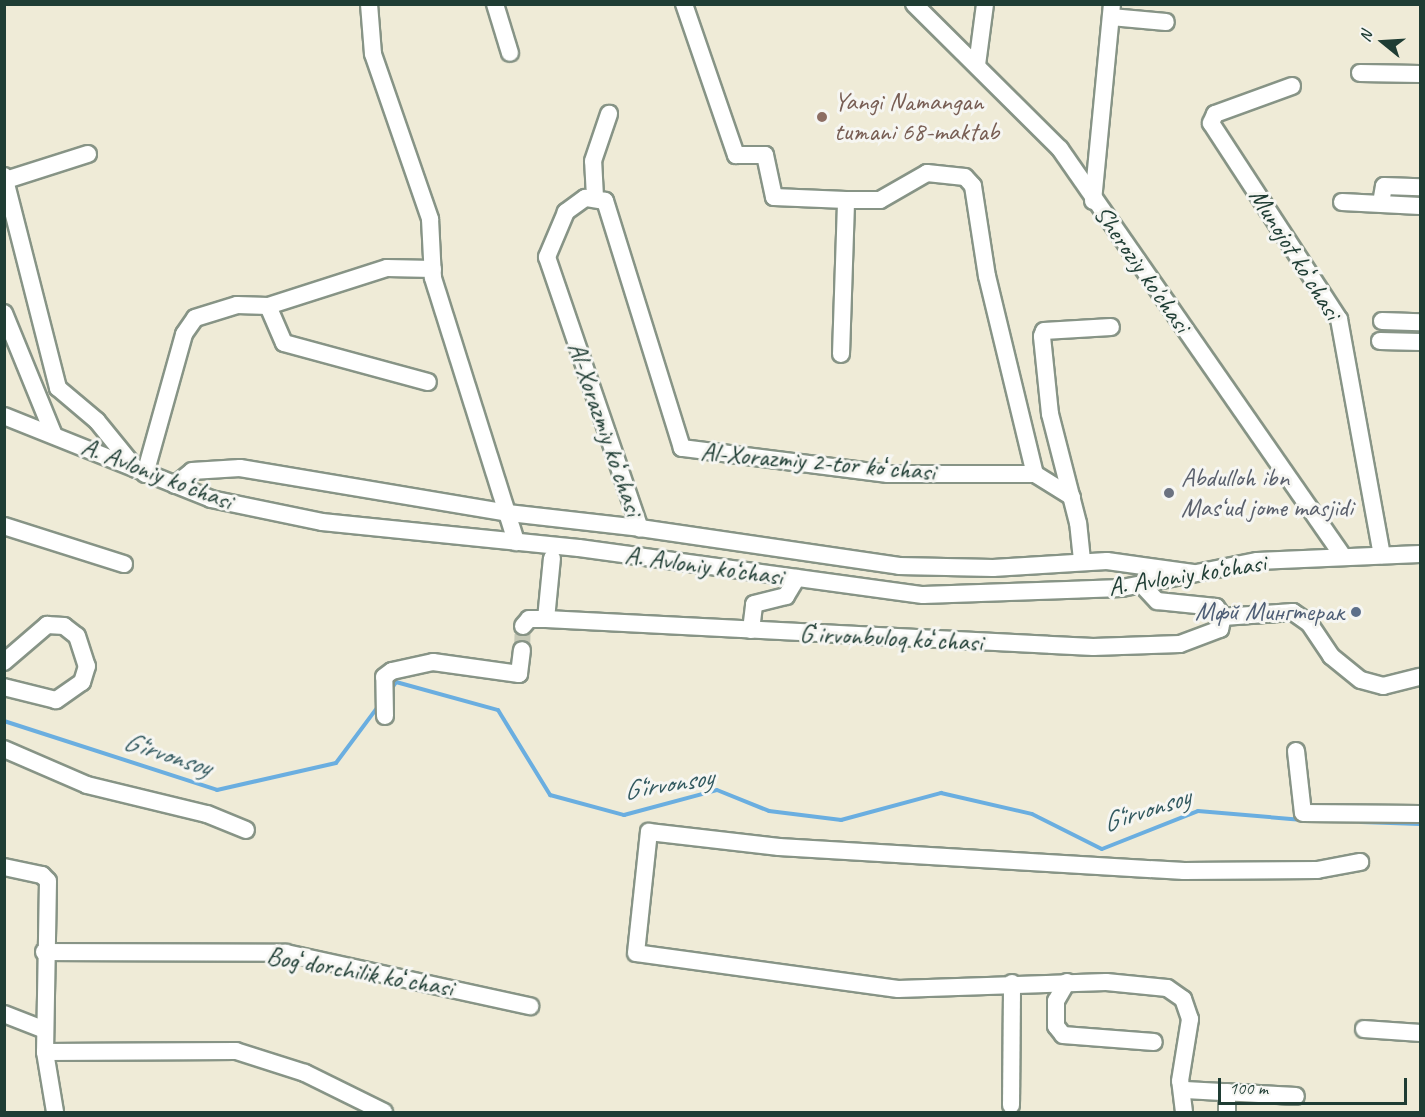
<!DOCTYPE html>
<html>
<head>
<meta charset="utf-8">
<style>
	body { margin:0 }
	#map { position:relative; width:1425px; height:1117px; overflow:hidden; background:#efebd7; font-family:Caveat,sans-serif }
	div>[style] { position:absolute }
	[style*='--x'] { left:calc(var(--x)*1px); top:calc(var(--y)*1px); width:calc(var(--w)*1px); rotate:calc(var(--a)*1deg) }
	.stream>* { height:4px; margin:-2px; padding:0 2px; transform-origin:2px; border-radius:2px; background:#6aaee0 }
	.minor-tunnel>* { height:16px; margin-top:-8px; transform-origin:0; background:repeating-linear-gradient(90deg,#c5c8b6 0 16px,transparent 0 24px) }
	.roads { filter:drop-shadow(2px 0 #879486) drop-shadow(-2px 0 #879486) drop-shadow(0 2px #879486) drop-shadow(0 -2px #879486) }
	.minor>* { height:16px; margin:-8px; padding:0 8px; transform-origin:8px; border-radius:8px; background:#fff }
	.dots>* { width:16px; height:16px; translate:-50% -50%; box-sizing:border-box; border:3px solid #f6f6f2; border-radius:50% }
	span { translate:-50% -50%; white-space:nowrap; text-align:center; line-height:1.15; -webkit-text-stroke:6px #f6f6f2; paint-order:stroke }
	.education-label { font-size:26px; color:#785e54 }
	.left { translate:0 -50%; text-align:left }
	.street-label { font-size:26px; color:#1f3d34 }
	.worship-label { font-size:26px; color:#5b616d }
	.service-label { font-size:26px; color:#4e5e75 }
	.right { translate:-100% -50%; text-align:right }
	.water-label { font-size:27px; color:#32595f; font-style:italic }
	.frame { position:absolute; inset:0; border:6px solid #1f3d34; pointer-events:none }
	.north { position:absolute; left:1353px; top:12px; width:60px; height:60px; -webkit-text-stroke:4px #f6f6f2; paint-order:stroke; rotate:288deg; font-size:16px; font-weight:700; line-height:24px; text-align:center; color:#1f3d34 }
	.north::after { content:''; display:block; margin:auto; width:21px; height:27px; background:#1f3d34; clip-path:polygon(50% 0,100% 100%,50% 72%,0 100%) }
	.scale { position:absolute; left:1218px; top:1078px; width:189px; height:27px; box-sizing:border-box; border:3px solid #1f3d34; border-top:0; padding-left:8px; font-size:18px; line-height:21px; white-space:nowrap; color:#1f3d34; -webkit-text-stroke:4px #f6f6f2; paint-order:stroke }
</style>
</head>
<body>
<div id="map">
	<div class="stream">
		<div style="--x:390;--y:691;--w:11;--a:-56"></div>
		<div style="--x:396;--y:682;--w:106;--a:15.4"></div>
		<div style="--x:498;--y:710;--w:100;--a:58.5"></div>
		<div style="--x:550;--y:795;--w:77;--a:15.1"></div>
		<div style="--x:624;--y:815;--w:96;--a:-15"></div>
		<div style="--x:717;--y:790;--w:56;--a:22"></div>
		<div style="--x:769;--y:811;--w:73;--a:7.1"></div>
		<div style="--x:841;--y:820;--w:104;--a:-15.1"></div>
		<div style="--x:941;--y:793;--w:93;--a:13"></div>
		<div style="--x:1032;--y:814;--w:78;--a:26.6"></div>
		<div style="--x:1102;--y:849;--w:103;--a:-21.6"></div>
		<div style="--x:1198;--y:811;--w:105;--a:4.9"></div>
		<div style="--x:4;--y:721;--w:224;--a:17.9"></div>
		<div style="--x:217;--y:790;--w:122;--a:-12.8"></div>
		<div style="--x:336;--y:763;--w:74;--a:-53.3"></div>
		<div style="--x:1361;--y:822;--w:59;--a:1.9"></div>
	</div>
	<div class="minor-tunnel">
		<div style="--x:522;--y:650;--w:24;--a:-88"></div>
	</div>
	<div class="roads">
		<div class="minor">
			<div style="--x:369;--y:4;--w:50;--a:85.4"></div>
			<div style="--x:373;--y:54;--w:175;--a:70.9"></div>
			<div style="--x:430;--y:219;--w:59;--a:87.1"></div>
			<div style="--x:433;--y:278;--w:277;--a:72.5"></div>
			<div style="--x:495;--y:4;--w:51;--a:73"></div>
			<div style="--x:684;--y:4;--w:160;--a:71"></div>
			<div style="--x:736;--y:155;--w:29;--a:0"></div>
			<div style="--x:765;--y:155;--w:43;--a:77.9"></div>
			<div style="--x:774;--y:197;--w:72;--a:2.4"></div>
			<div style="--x:914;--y:4;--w:206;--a:44.8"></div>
			<div style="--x:1060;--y:149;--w:496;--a:55.2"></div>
			<div style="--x:1111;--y:17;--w:55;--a:5.2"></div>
			<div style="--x:977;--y:65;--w:62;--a:-82.5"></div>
			<div style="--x:1360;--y:73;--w:60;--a:1"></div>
			<div style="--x:1292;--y:86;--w:82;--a:160"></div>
			<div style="--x:1215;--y:114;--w:10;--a:114"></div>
			<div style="--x:1211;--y:123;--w:234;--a:56.9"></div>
			<div style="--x:1339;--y:319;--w:240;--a:79.7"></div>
			<div style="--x:4;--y:176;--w:219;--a:75.7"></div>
			<div style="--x:58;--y:388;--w:51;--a:40.2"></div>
			<div style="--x:97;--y:421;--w:62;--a:50.9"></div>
			<div style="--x:6;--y:180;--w:86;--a:-17.6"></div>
			<div style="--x:595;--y:197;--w:36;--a:-93"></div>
			<div style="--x:593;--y:161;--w:50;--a:-71.2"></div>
			<div style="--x:1093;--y:201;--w:198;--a:-84.5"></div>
			<div style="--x:1342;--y:202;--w:78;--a:2.9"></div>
			<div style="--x:1381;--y:203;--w:17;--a:-80"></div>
			<div style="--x:1384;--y:186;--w:36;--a:2"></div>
			<div style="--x:268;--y:306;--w:40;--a:66.6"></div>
			<div style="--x:284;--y:343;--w:149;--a:15.2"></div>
			<div style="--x:4;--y:313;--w:130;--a:67.8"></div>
			<div style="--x:1382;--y:321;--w:38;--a:2"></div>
			<div style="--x:1380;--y:341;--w:40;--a:1.4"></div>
			<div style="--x:841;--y:354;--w:154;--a:-88.1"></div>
			<div style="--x:846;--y:200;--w:34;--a:0"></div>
			<div style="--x:880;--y:200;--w:54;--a:-29.9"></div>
			<div style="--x:927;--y:173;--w:38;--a:6"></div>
			<div style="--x:965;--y:177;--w:12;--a:48"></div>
			<div style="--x:973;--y:186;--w:91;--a:81.2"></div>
			<div style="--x:987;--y:276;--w:204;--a:76.4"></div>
			<div style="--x:4;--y:416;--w:223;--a:21.8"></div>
			<div style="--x:211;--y:499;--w:113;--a:11.7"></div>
			<div style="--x:322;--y:522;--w:258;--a:5.8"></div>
			<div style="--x:579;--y:548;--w:347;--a:7.8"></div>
			<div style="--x:923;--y:595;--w:199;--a:-2"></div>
			<div style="--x:1122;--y:588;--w:138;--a:-11.3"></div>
			<div style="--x:1257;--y:561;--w:163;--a:-2.5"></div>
			<div style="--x:145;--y:474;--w:145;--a:-74.4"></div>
			<div style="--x:184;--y:334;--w:19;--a:-55"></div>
			<div style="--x:195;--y:318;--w:44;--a:-17.2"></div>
			<div style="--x:237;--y:305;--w:31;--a:2"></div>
			<div style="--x:268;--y:306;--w:125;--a:-17.7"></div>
			<div style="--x:387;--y:268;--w:46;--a:1.2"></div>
			<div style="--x:175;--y:485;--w:22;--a:-39"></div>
			<div style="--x:192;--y:471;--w:48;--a:-3.6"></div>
			<div style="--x:240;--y:468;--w:273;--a:9.5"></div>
			<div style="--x:509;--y:513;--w:132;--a:6.5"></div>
			<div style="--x:1072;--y:497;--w:44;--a:-148.1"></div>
			<div style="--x:1035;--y:474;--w:147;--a:180"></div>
			<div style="--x:888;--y:474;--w:208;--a:-172.8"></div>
			<div style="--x:682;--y:448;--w:259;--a:-107.3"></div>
			<div style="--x:605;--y:201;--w:20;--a:-171"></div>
			<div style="--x:585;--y:198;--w:24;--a:144"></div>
			<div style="--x:566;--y:212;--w:49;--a:112.9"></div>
			<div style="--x:547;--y:257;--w:287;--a:71.1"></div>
			<div style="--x:640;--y:528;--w:262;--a:8.3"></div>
			<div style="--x:899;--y:566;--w:94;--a:1.2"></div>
			<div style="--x:993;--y:568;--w:114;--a:-3.5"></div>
			<div style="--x:1107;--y:561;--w:87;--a:7.9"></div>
			<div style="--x:4;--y:526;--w:126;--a:17.6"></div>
			<div style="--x:1082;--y:560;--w:37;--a:-96"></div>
			<div style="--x:1078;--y:523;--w:113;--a:-104.4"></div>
			<div style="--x:1050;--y:414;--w:78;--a:-95.9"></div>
			<div style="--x:1042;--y:336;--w:5;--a:-68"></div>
			<div style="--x:1044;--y:331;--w:67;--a:-3.4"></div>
			<div style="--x:1223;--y:617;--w:70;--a:-4.1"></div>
			<div style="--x:1293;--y:612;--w:19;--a:35"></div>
			<div style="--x:1309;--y:623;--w:40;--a:56"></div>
			<div style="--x:1331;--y:656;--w:38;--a:39"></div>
			<div style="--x:1361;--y:680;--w:23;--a:15"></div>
			<div style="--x:1383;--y:686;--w:38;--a:-14"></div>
			<div style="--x:546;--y:619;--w:61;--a:-84.4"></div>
			<div style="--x:523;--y:626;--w:9;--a:-49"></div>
			<div style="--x:529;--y:619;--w:17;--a:0"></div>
			<div style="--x:546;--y:619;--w:548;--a:2.93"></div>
			<div style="--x:1093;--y:647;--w:87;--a:-2"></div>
			<div style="--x:1180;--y:644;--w:43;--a:-20.6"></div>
			<div style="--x:1220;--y:629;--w:12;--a:-76"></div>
			<div style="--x:1223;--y:617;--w:12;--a:-125"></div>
			<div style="--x:1216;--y:607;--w:59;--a:-174.2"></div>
			<div style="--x:1157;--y:601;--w:22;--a:-133"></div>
			<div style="--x:751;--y:630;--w:26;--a:-83"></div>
			<div style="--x:754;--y:604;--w:33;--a:-14"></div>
			<div style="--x:786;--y:596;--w:21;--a:-59"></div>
			<div style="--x:4;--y:662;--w:57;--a:-40.7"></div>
			<div style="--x:47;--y:625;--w:17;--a:3"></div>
			<div style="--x:64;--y:626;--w:16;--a:38"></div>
			<div style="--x:77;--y:636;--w:32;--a:72"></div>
			<div style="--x:87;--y:666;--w:17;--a:107"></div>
			<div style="--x:82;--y:682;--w:32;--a:145"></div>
			<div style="--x:56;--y:700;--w:54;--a:-166"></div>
			<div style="--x:385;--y:716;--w:39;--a:-91"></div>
			<div style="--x:384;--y:677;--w:10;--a:-37"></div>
			<div style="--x:392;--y:671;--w:42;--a:-12.4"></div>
			<div style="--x:433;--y:662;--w:87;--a:7.9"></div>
			<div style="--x:519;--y:674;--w:24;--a:-83"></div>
			<div style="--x:4;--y:749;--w:90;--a:23.4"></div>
			<div style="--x:87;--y:785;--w:123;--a:13.6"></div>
			<div style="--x:207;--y:814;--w:42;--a:22.3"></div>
			<div style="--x:1296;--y:751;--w:62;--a:83.6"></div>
			<div style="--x:1303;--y:813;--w:117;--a:0.5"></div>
			<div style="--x:4;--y:867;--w:39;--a:12"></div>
			<div style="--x:42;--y:875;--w:8;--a:45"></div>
			<div style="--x:48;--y:881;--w:171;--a:91"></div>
			<div style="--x:45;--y:1052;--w:61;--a:80.5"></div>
			<div style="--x:44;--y:952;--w:242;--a:0.2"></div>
			<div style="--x:286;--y:953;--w:250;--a:12.3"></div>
			<div style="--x:1067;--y:982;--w:22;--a:120"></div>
			<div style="--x:1056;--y:1001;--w:25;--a:90"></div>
			<div style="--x:1056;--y:1026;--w:11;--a:52"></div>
			<div style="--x:1063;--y:1035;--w:91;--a:4.4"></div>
			<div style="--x:4;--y:1014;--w:44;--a:21.3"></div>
			<div style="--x:1364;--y:1029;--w:56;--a:4.1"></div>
			<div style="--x:45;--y:1052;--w:191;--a:-0.3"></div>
			<div style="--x:236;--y:1051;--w:72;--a:17.7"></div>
			<div style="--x:305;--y:1073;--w:88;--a:26.3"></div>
			<div style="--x:1185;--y:1090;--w:111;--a:3.1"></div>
			<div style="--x:1011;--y:1105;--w:122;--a:-89.5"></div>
			<div style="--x:1184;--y:1112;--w:31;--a:-97"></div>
			<div style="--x:1180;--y:1081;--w:63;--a:-80.8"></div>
			<div style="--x:1190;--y:1019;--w:21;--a:-109"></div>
			<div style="--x:1183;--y:999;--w:19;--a:-145"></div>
			<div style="--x:1167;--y:988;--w:61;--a:-174.4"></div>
			<div style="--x:1106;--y:982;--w:208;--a:178.1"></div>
			<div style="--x:898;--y:989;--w:264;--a:-172.2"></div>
			<div style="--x:636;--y:953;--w:122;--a:-83.9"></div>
			<div style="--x:649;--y:832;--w:131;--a:6.6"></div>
			<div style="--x:779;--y:847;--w:406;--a:3.4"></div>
			<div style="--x:1184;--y:871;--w:133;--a:-0.4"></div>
			<div style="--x:1317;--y:870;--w:44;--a:-10.5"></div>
			<div style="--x:1227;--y:1112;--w:20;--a:-90"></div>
		</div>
	</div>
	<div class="dots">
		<div style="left:822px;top:117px;background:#8d6e63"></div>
		<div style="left:1169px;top:493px;background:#6b7280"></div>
		<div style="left:1356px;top:612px;background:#5c6f8a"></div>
	</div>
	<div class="education-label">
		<span class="left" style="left:834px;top:117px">Yangi Namangan<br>tumani 68-maktab</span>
	</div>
	<div class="street-label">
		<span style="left:1295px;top:254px;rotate:58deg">Munojot koʻchasi</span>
		<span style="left:1142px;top:269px;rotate:55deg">Sheroziy ko'chasi</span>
		<span style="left:605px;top:429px;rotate:71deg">Al-Xorazmiy koʻchasi</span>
		<span style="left:818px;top:462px;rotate:5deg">Al-Xorazmiy 2-tor koʻchasi</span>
		<span style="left:157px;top:474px;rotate:21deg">A. Avloniy ko‘chasi</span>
		<span style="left:704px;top:566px;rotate:8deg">A. Avloniy ko‘chasi</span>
		<span style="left:1187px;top:575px;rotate:-9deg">A. Avloniy ko‘chasi</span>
		<span style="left:891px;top:638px;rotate:3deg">Gʻirvonbuloq koʻchasi</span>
		<span style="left:360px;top:972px;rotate:10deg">Bogʻdorchilik koʻchasi</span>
	</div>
	<div class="worship-label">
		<span class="left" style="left:1181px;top:493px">Abdulloh ibn<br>Mas‘ud jome masjidi</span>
	</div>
	<div class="service-label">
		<span class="right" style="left:1344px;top:612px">Мфй Мингтерак</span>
	</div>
	<div class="water-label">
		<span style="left:167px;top:754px;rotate:18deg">G‘irvonsoy</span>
		<span style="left:668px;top:784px;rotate:-9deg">G‘irvonsoy</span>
		<span style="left:1146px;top:810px;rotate:-18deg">G‘irvonsoy</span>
	</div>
	<div class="frame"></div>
	<div class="north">N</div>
	<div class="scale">100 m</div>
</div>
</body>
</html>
